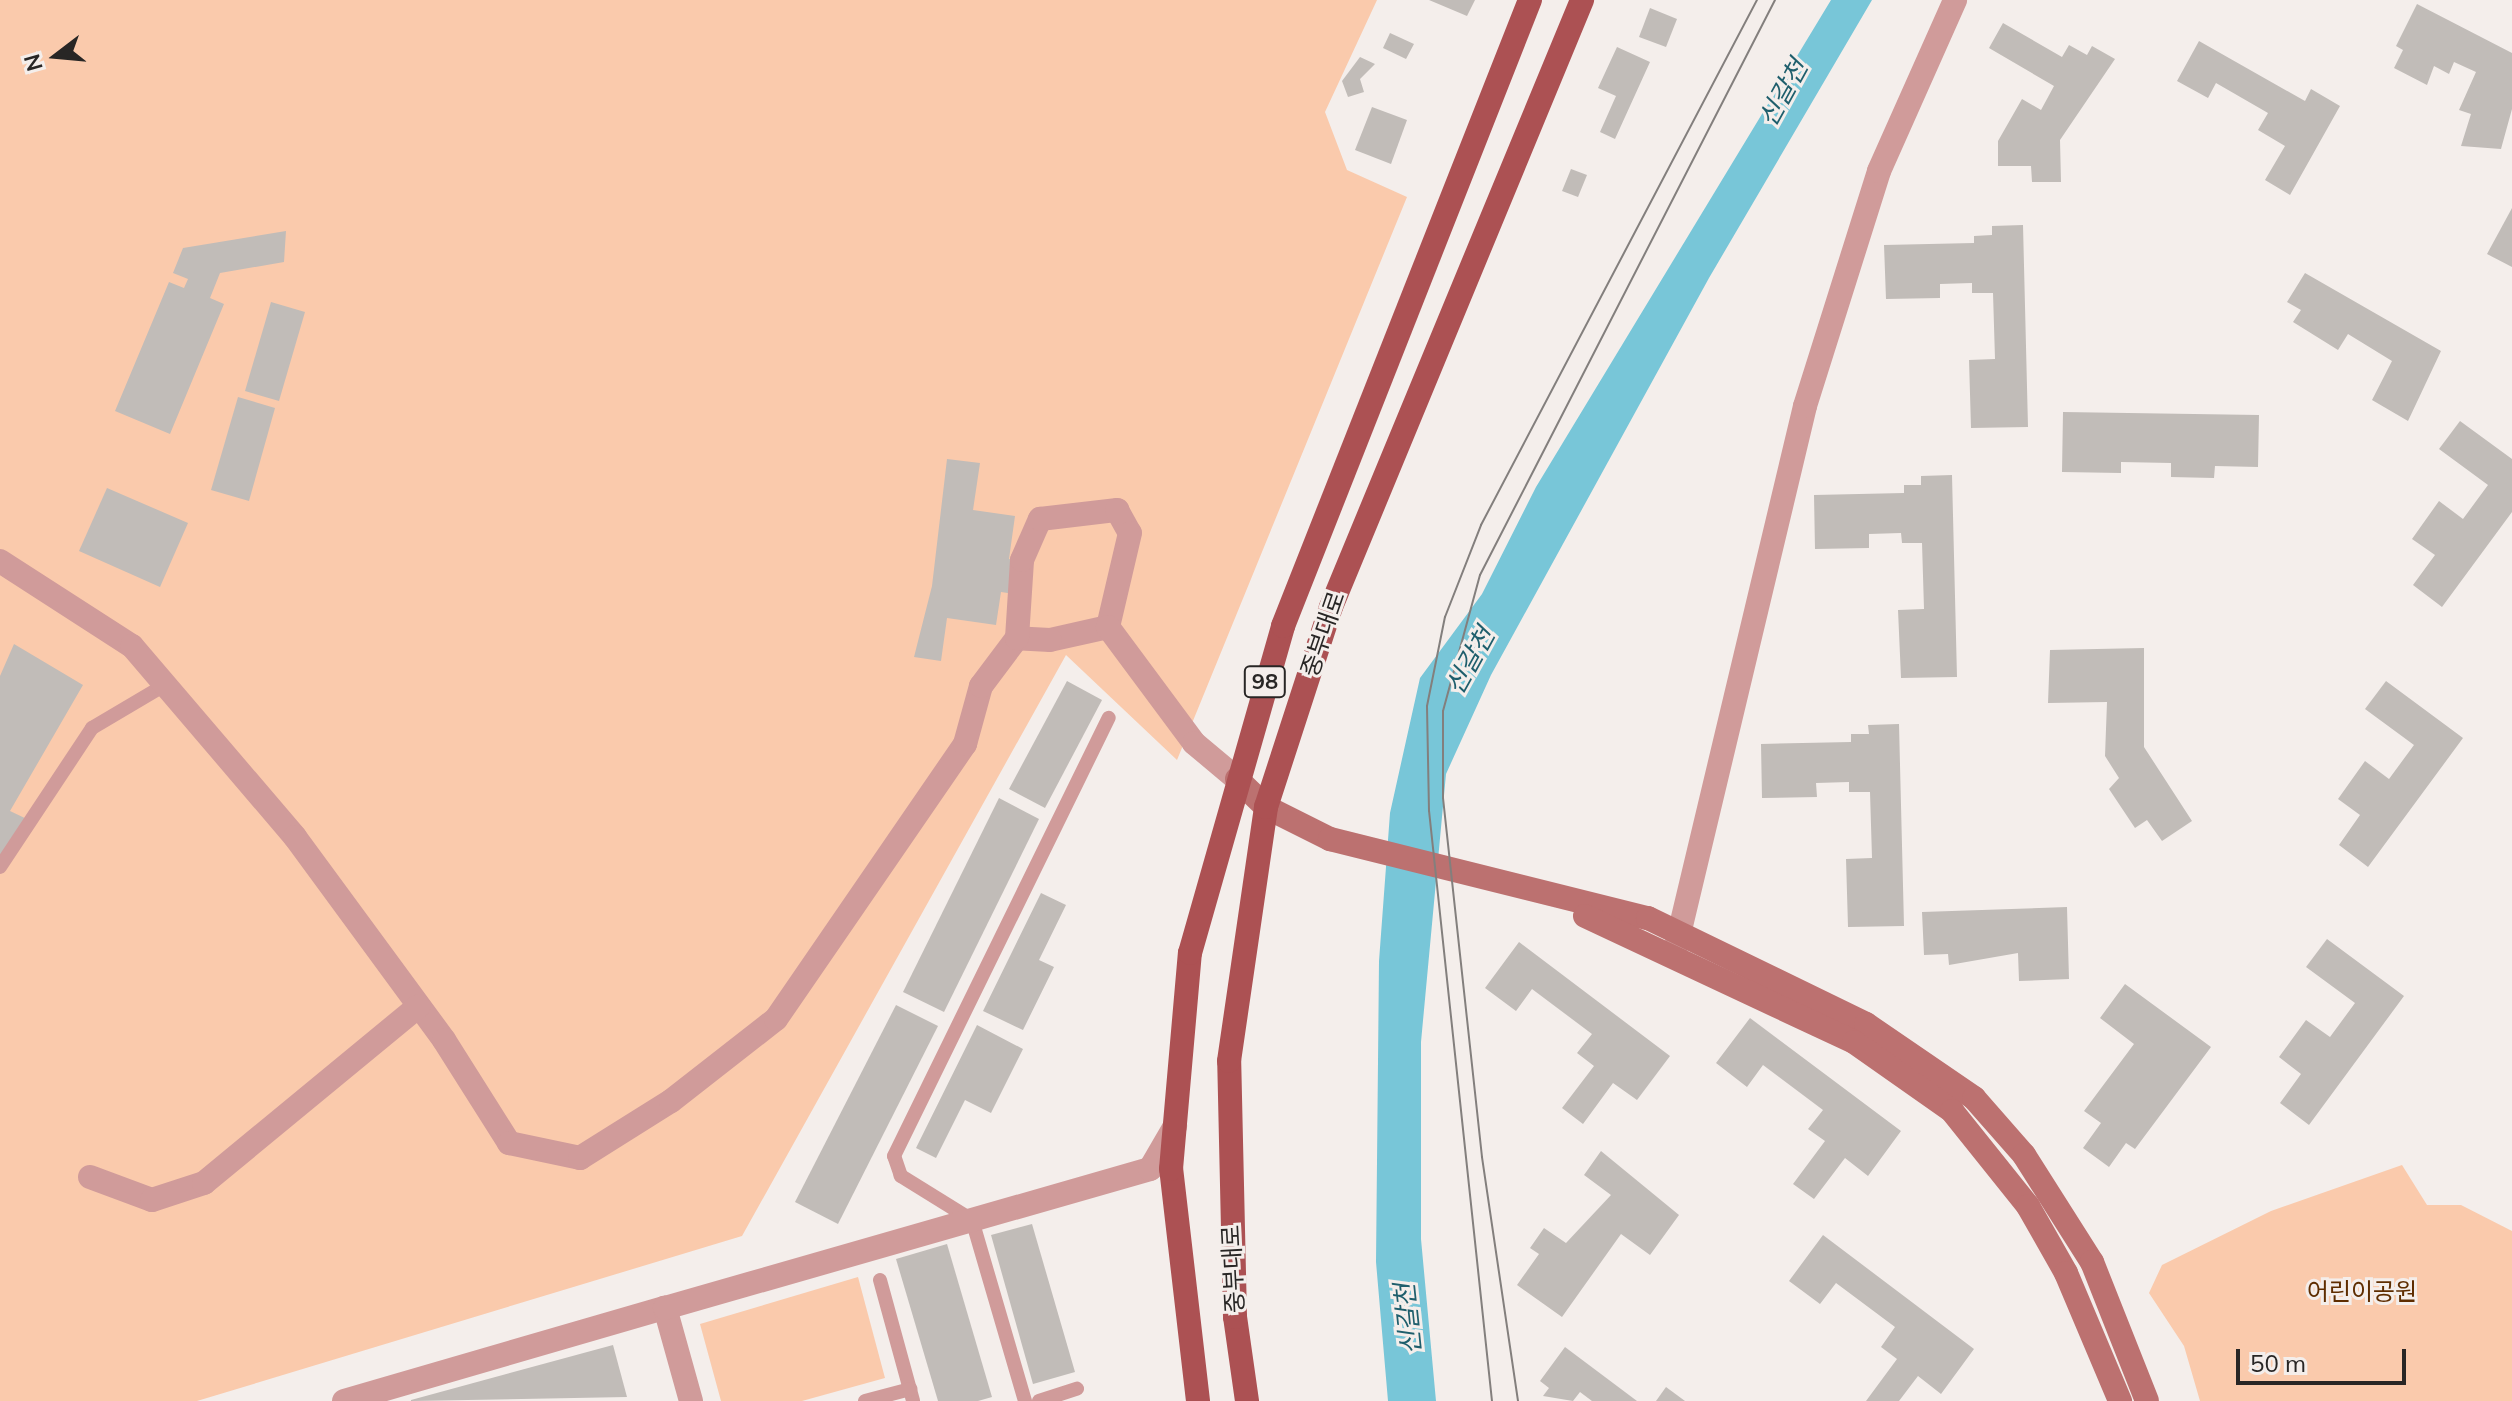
<!DOCTYPE html>
<html>
<head>
<meta charset="utf-8">
<style>
	body { margin:0 }
	#map { position:relative; width:2512px; height:1401px; overflow:hidden; background:#f4eeeb; font-family:Mulish,"Noto Sans KR",sans-serif }
	div>[style] { position:absolute }
	[style*='--x'] { left:calc(var(--x)*1px); top:calc(var(--y)*1px); width:calc(var(--w)*1px); rotate:calc(var(--a)*1deg) }
	.green>* { inset:0; background:#facaac }
	.water>* { inset:0; background:#78c6d8 }
	.building>* { inset:0; background:#c1bcb8 }
	.lane>* { height:14px; margin:-7px; padding:0 7px; transform-origin:7px; border-radius:7px; background:#d09b9a }
	.street>* { height:24px; margin:-12px; padding:0 12px; transform-origin:12px; border-radius:12px; background:#d09b9a }
	.secondary>* { height:24px; margin:-12px; padding:0 12px; transform-origin:12px; border-radius:12px; background:#bc7170 }
	.primary>* { height:24px; margin:-12px; padding:0 12px; transform-origin:12px; border-radius:12px; background:#ac5153 }
	.tram>* { height:2px; margin:-1px; padding:0 1px; transform-origin:1px; border-radius:1px; background:#837f7d }
	span { translate:-50% -50%; white-space:nowrap; text-align:center; line-height:1.15; -webkit-text-stroke:6px #f4eeeb; paint-order:stroke }
	.shield-label span { padding:2px 6px; background:#f4eeeb; border:2px solid; border-radius:6px; -webkit-text-stroke-width:0 }
	.shield-label { font-size:22px; color:#282625; font-weight:700 }
	.street-label { font-size:24px; color:#282625 }
	.park-label { font-size:24px; color:#5e2d00 }
	.water-label { font-size:26px; color:#1e5e6c; font-style:italic }
	.north { position:absolute; left:16px; top:16px; width:80px; height:80px; -webkit-text-stroke:6px #f4eeeb; paint-order:stroke; rotate:254deg; font-size:22px; font-weight:700; line-height:32px; text-align:center; color:#282625 }
	.north::after { content:''; display:block; margin:auto; width:28px; height:36px; background:#282625; clip-path:polygon(50% 0,100% 100%,50% 72%,0 100%) }
	.scale { position:absolute; left:2236px; top:1349px; width:170px; height:36px; box-sizing:border-box; border:4px solid #282625; border-top:0; padding-left:10px; font-size:24px; line-height:28px; white-space:nowrap; color:#282625; -webkit-text-stroke:6px #f4eeeb; paint-order:stroke }
</style>
</head>
<body>
<div id="map">
	<div class="green">
		<div style="clip-path:polygon(0 0,1377px 0,1325px 112px,1347px 170px,1407px 197px,1177px 760px,1066px 655px,742px 1236px,197px 1401px,0 1401px)"></div>
		<div style="clip-path:polygon(2402px 1165px,2427px 1205px,2461px 1205px,2512px 1231px,2512px 1401px,2200px 1401px,2184px 1346px,2149px 1293px,2162px 1265px,2271px 1211px)"></div>
		<div style="clip-path:polygon(858px 1277px,885px 1378px,802px 1401px,721px 1401px,700px 1324px)"></div>
	</div>
	<div class="water">
		<div style="clip-path:polygon(1831px 0,1872px 0,1709px 278px,1491px 675px,1446px 774px,1421px 1042px,1421px 1239px,1436px 1401px,1388px 1401px,1376px 1262px,1379px 961px,1390px 813px,1420px 678px,1482px 594px,1536px 487px)"></div>
	</div>
	<div class="building">
		<div style="clip-path:polygon(1429px 0,1475px 0,1467px 16px)"></div>
		<div style="clip-path:polygon(2417px 4px,2512px 53px,2512px 109px,2501px 149px,2461px 146px,2471px 114px,2459px 110px,2476px 72px,2454px 62px,2449px 74px,2434px 66px,2427px 85px,2394px 68px,2403px 50px,2396px 46px)"></div>
		<div style="clip-path:polygon(1650px 8px,1677px 19px,1666px 47px,1639px 37px)"></div>
		<div style="clip-path:polygon(2003px 23px,2062px 57px,2069px 45px,2087px 55px,2092px 46px,2115px 59px,2060px 140px,2061px 182px,2032px 182px,2031px 166px,1998px 166px,1998px 141px,2022px 99px,2041px 110px,2054px 86px,1989px 48px)"></div>
		<div style="clip-path:polygon(1390px 33px,1414px 44px,1406px 59px,1383px 48px)"></div>
		<div style="clip-path:polygon(2199px 41px,2305px 101px,2311px 89px,2340px 106px,2290px 195px,2265px 180px,2285px 146px,2258px 130px,2268px 113px,2216px 83px,2208px 98px,2177px 81px)"></div>
		<div style="clip-path:polygon(1617px 47px,1650px 62px,1615px 139px,1600px 132px,1616px 96px,1598px 88px)"></div>
		<div style="clip-path:polygon(1360px 57px,1375px 64px,1360px 79px,1364px 92px,1348px 97px,1342px 81px)"></div>
		<div style="clip-path:polygon(1372px 107px,1407px 120px,1391px 164px,1355px 150px)"></div>
		<div style="clip-path:polygon(1571px 169px,1587px 175px,1578px 197px,1562px 191px)"></div>
		<div style="clip-path:polygon(2512px 208px,2512px 267px,2487px 254px)"></div>
		<div style="clip-path:polygon(2023px 225px,2028px 427px,1971px 428px,1969px 360px,1995px 359px,1993px 293px,1972px 293px,1972px 283px,1940px 284px,1940px 298px,1886px 299px,1884px 245px,1974px 243px,1974px 236px,1992px 235px,1992px 226px)"></div>
		<div style="clip-path:polygon(286px 231px,284px 262px,220px 273px,210px 298px,224px 304px,170px 434px,115px 411px,169px 282px,184px 288px,188px 279px,173px 273px,183px 248px)"></div>
		<div style="clip-path:polygon(2305px 273px,2441px 351px,2408px 421px,2372px 400px,2392px 361px,2348px 334px,2338px 350px,2293px 322px,2301px 310px,2287px 302px)"></div>
		<div style="clip-path:polygon(271px 302px,305px 312px,279px 401px,245px 391px)"></div>
		<div style="clip-path:polygon(238px 397px,275px 408px,249px 501px,211px 490px)"></div>
		<div style="clip-path:polygon(2063px 412px,2259px 415px,2258px 467px,2215px 466px,2214px 478px,2171px 477px,2171px 463px,2121px 462px,2121px 473px,2062px 472px)"></div>
		<div style="clip-path:polygon(2460px 421px,2512px 459px,2512px 512px,2442px 607px,2413px 585px,2435px 555px,2412px 539px,2439px 501px,2463px 519px,2488px 485px,2439px 449px)"></div>
		<div style="clip-path:polygon(947px 459px,980px 463px,973px 510px,1015px 516px,1009px 559px,1027px 563px,1021px 595px,1001px 592px,996px 625px,947px 618px,941px 661px,914px 657px,932px 586px)"></div>
		<div style="clip-path:polygon(1952px 475px,1957px 677px,1901px 678px,1898px 610px,1924px 609px,1922px 543px,1902px 543px,1901px 533px,1869px 534px,1869px 548px,1815px 549px,1814px 495px,1904px 493px,1904px 485px,1921px 485px,1921px 476px)"></div>
		<div style="clip-path:polygon(107px 488px,188px 523px,160px 587px,79px 551px)"></div>
		<div style="clip-path:polygon(14px 644px,83px 685px,10px 811px,31px 821px,0 867px,0 676px)"></div>
		<div style="clip-path:polygon(2144px 648px,2144px 747px,2192px 821px,2162px 841px,2147px 820px,2135px 828px,2109px 789px,2119px 778px,2105px 756px,2107px 702px,2048px 703px,2050px 650px)"></div>
		<div style="clip-path:polygon(1067px 681px,1102px 700px,1045px 808px,1009px 789px)"></div>
		<div style="clip-path:polygon(2386px 681px,2463px 738px,2368px 867px,2339px 845px,2360px 815px,2338px 799px,2365px 761px,2389px 779px,2414px 745px,2365px 709px)"></div>
		<div style="clip-path:polygon(1899px 724px,1904px 926px,1848px 927px,1846px 859px,1872px 858px,1870px 792px,1849px 792px,1849px 782px,1816px 783px,1817px 797px,1762px 798px,1761px 744px,1851px 742px,1851px 734px,1869px 734px,1868px 725px)"></div>
		<div style="clip-path:polygon(999px 798px,1039px 819px,944px 1012px,903px 992px)"></div>
		<div style="clip-path:polygon(1041px 893px,1066px 905px,1039px 960px,1054px 967px,1023px 1030px,983px 1011px)"></div>
		<div style="clip-path:polygon(2067px 907px,2069px 979px,2019px 981px,2018px 953px,1949px 965px,1948px 954px,1924px 955px,1922px 912px)"></div>
		<div style="clip-path:polygon(2327px 939px,2404px 996px,2309px 1125px,2280px 1103px,2301px 1074px,2279px 1057px,2306px 1020px,2330px 1037px,2355px 1003px,2306px 967px)"></div>
		<div style="clip-path:polygon(1519px 942px,1670px 1056px,1637px 1100px,1613px 1083px,1583px 1124px,1562px 1108px,1594px 1066px,1577px 1053px,1592px 1034px,1532px 989px,1516px 1011px,1485px 988px)"></div>
		<div style="clip-path:polygon(2125px 984px,2211px 1047px,2135px 1149px,2126px 1143px,2109px 1167px,2083px 1148px,2101px 1123px,2084px 1111px,2134px 1044px,2100px 1018px)"></div>
		<div style="clip-path:polygon(896px 1005px,938px 1026px,838px 1224px,795px 1202px)"></div>
		<div style="clip-path:polygon(1750px 1018px,1901px 1131px,1868px 1176px,1845px 1158px,1814px 1199px,1793px 1184px,1825px 1141px,1808px 1129px,1823px 1110px,1763px 1065px,1747px 1087px,1716px 1063px)"></div>
		<div style="clip-path:polygon(977px 1025px,1023px 1049px,991px 1113px,965px 1100px,936px 1158px,916px 1148px)"></div>
		<div style="clip-path:polygon(1601px 1151px,1679px 1215px,1650px 1255px,1621px 1234px,1562px 1317px,1517px 1285px,1539px 1254px,1530px 1248px,1544px 1228px,1566px 1243px,1611px 1195px,1584px 1175px)"></div>
		<div style="clip-path:polygon(1032px 1224px,1075px 1372px,1033px 1384px,991px 1235px)"></div>
		<div style="clip-path:polygon(1823px 1235px,1974px 1349px,1941px 1394px,1918px 1376px,1899px 1401px,1866px 1401px,1897px 1359px,1881px 1347px,1895px 1327px,1836px 1283px,1820px 1304px,1789px 1281px)"></div>
		<div style="clip-path:polygon(947px 1244px,992px 1397px,978px 1401px,938px 1401px,896px 1259px)"></div>
		<div style="clip-path:polygon(613px 1345px,627px 1397px,411px 1401px,411px 1400px)"></div>
		<div style="clip-path:polygon(1565px 1347px,1637px 1401px,1592px 1401px,1580px 1392px,1573px 1401px,1543px 1396px,1549px 1388px,1540px 1381px)"></div>
		<div style="clip-path:polygon(1666px 1387px,1685px 1401px,1656px 1401px)"></div>
	</div>
	<div class="lane">
		<div style="--x:0;--y:867;--w:167;--a:-56.5"></div>
		<div style="--x:92;--y:728;--w:82;--a:-30.6"></div>
		<div style="--x:880;--y:1280;--w:125;--a:74.7"></div>
		<div style="--x:865;--y:1401;--w:47;--a:-14.9"></div>
		<div style="--x:1025;--y:1401;--w:189;--a:-106.3"></div>
		<div style="--x:972;--y:1220;--w:84;--a:-148.2"></div>
		<div style="--x:901;--y:1176;--w:21;--a:-109"></div>
		<div style="--x:894;--y:1156;--w:488;--a:-63.9"></div>
		<div style="--x:1039;--y:1401;--w:40;--a:-18"></div>
	</div>
	<div class="street">
		<div style="--x:0;--y:561;--w:157;--a:32.8"></div>
		<div style="--x:132;--y:646;--w:251;--a:49.5"></div>
		<div style="--x:295;--y:837;--w:252;--a:53.7"></div>
		<div style="--x:444;--y:1040;--w:122;--a:57.7"></div>
		<div style="--x:509;--y:1143;--w:73;--a:11.9"></div>
		<div style="--x:580;--y:1158;--w:107;--a:-32.1"></div>
		<div style="--x:671;--y:1101;--w:133;--a:-38"></div>
		<div style="--x:776;--y:1019;--w:334;--a:-55.5"></div>
		<div style="--x:965;--y:744;--w:60;--a:-74.6"></div>
		<div style="--x:981;--y:686;--w:60;--a:-53.1"></div>
		<div style="--x:1108;--y:627;--w:59;--a:167.4"></div>
		<div style="--x:1050;--y:640;--w:33;--a:-177"></div>
		<div style="--x:1017;--y:638;--w:78;--a:-86.3"></div>
		<div style="--x:1022;--y:560;--w:45;--a:-66.3"></div>
		<div style="--x:1040;--y:519;--w:78;--a:-6.7"></div>
		<div style="--x:1117;--y:510;--w:26;--a:61"></div>
		<div style="--x:1130;--y:533;--w:97;--a:103.2"></div>
		<div style="--x:1108;--y:627;--w:144;--a:53.4"></div>
		<div style="--x:1194;--y:743;--w:56;--a:39.9"></div>
		<div style="--x:1675;--y:951;--w:560;--a:-76.58"></div>
		<div style="--x:1805;--y:406;--w:246;--a:-72.5"></div>
		<div style="--x:1879;--y:171;--w:187;--a:-66"></div>
		<div style="--x:90;--y:1177;--w:66;--a:20.4"></div>
		<div style="--x:152;--y:1200;--w:55;--a:-18.1"></div>
		<div style="--x:204;--y:1183;--w:278;--a:-39.5"></div>
		<div style="--x:344;--y:1401;--w:334;--a:-16.2"></div>
		<div style="--x:691;--y:1401;--w:97;--a:-105.6"></div>
		<div style="--x:665;--y:1308;--w:505;--a:-15.99"></div>
		<div style="--x:1150;--y:1169;--w:50;--a:-59.8"></div>
	</div>
	<div class="secondary">
		<div style="--x:1237;--y:779;--w:40;--a:44"></div>
		<div style="--x:1266;--y:807;--w:72;--a:26.6"></div>
		<div style="--x:1330;--y:839;--w:328;--a:14"></div>
		<div style="--x:1648;--y:918;--w:242;--a:25.9"></div>
		<div style="--x:1866;--y:1024;--w:131;--a:34.4"></div>
		<div style="--x:1974;--y:1098;--w:76;--a:48.7"></div>
		<div style="--x:2024;--y:1155;--w:127;--a:57.6"></div>
		<div style="--x:2092;--y:1262;--w:149;--a:68.4"></div>
		<div style="--x:1585;--y:916;--w:297;--a:25.1"></div>
		<div style="--x:1854;--y:1042;--w:120;--a:35.1"></div>
		<div style="--x:1952;--y:1111;--w:122;--a:51.3"></div>
		<div style="--x:2028;--y:1206;--w:77;--a:60.4"></div>
		<div style="--x:2066;--y:1273;--w:139;--a:67.1"></div>
	</div>
	<div class="primary">
		<div style="--x:1198;--y:1401;--w:234;--a:-96.6"></div>
		<div style="--x:1171;--y:1169;--w:217;--a:-85"></div>
		<div style="--x:1190;--y:953;--w:340;--a:-74.1"></div>
		<div style="--x:1283;--y:626;--w:673;--a:-68.47"></div>
		<div style="--x:1247;--y:1401;--w:85;--a:-98.1"></div>
		<div style="--x:1235;--y:1317;--w:256;--a:-91.3"></div>
		<div style="--x:1229;--y:1061;--w:257;--a:-81.7"></div>
		<div style="--x:1266;--y:807;--w:210;--a:-72"></div>
		<div style="--x:1331;--y:607;--w:657;--a:-67.53"></div>
	</div>
	<div class="tram">
		<div style="--x:1492;--y:1401;--w:593;--a:-96.09"></div>
		<div style="--x:1429;--y:811;--w:105;--a:-91.1"></div>
		<div style="--x:1427;--y:706;--w:91;--a:-78.6"></div>
		<div style="--x:1445;--y:617;--w:99;--a:-68.6"></div>
		<div style="--x:1481;--y:525;--w:593;--a:-62.27"></div>
		<div style="--x:1518;--y:1401;--w:247;--a:-98.4"></div>
		<div style="--x:1482;--y:1157;--w:361;--a:-96.2"></div>
		<div style="--x:1443;--y:798;--w:87;--a:-90"></div>
		<div style="--x:1443;--y:711;--w:141;--a:-74.8"></div>
		<div style="--x:1480;--y:575;--w:646;--a:-62.84"></div>
	</div>
	<div class="shield-label">
		<span style="left:1265px;top:682px">98</span>
	</div>
	<div class="street-label">
		<span style="left:1323px;top:634px;rotate:-71deg">중부대로</span>
		<span style="left:1233px;top:1269px;rotate:-93deg">중부대로</span>
	</div>
	<div class="park-label">
		<span style="left:2362px;top:1292px">어린이공원</span>
	</div>
	<div class="water-label">
		<span style="left:1783px;top:93px;rotate:-61deg">신갈천</span>
		<span style="left:1470px;top:661px;rotate:-61deg">신갈천</span>
		<span style="left:1408px;top:1319px;rotate:-96deg">신갈천</span>
	</div>
	<div class="north">N</div>
	<div class="scale">50 m</div>
</div>
</body>
</html>
